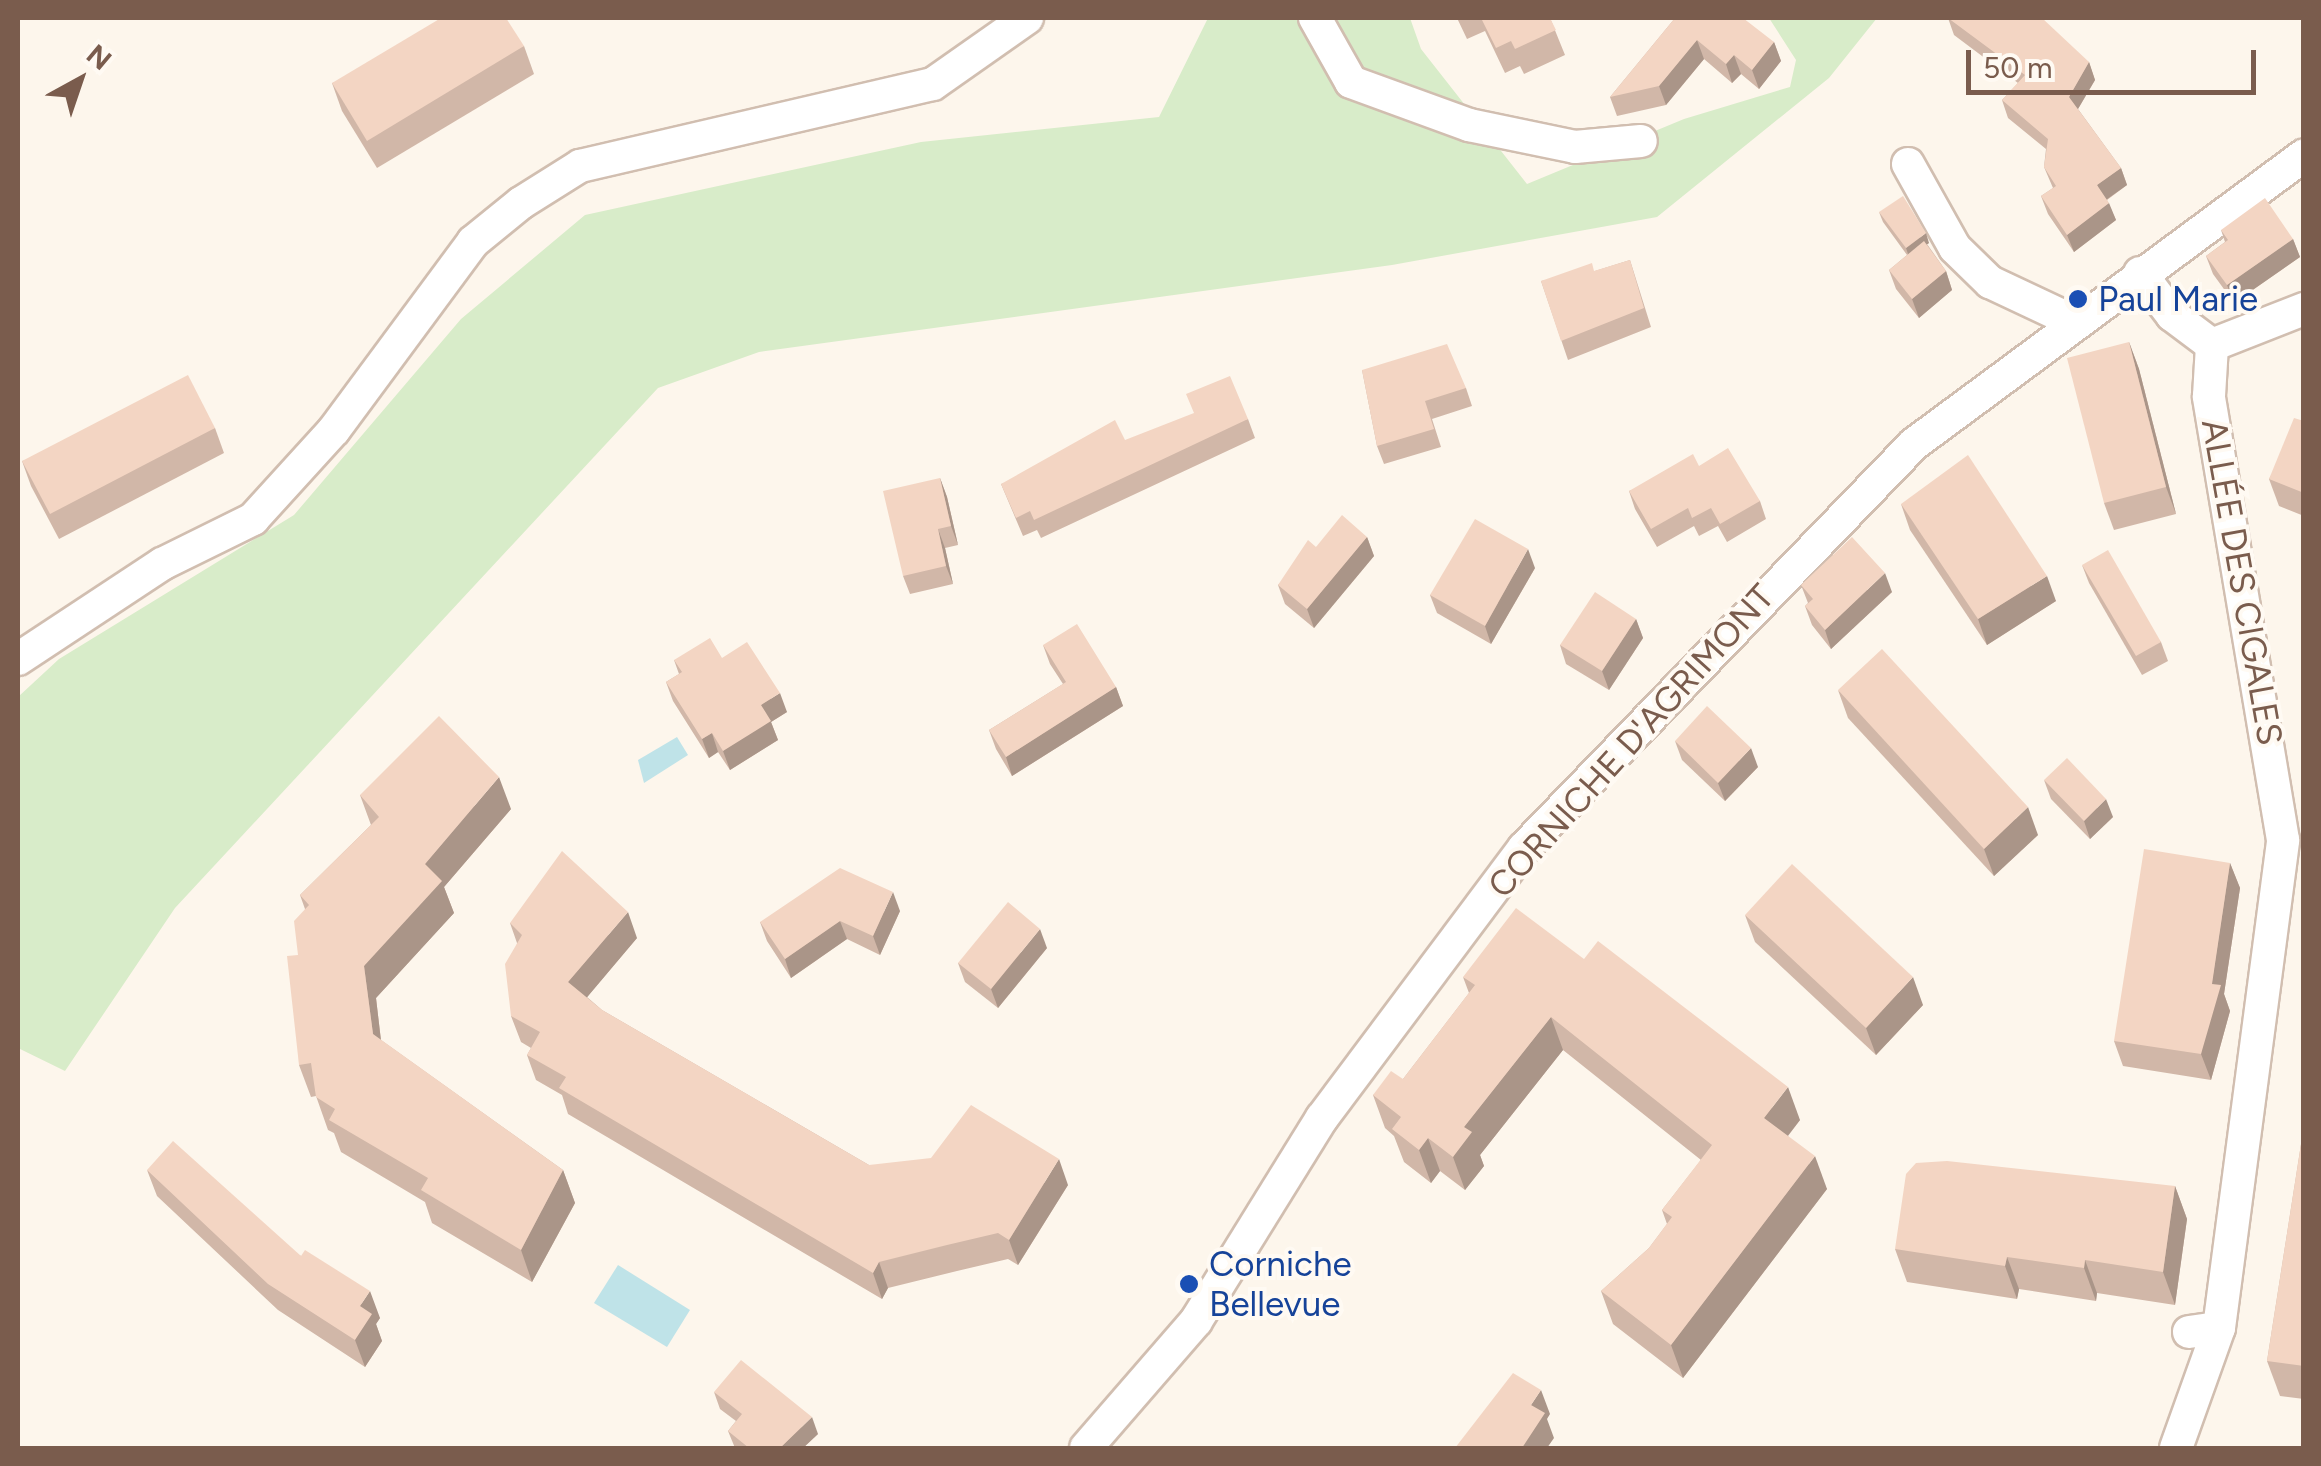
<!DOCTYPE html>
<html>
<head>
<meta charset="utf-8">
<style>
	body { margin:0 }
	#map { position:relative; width:2321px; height:1466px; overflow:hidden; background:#fdf6ec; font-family:Figtree,sans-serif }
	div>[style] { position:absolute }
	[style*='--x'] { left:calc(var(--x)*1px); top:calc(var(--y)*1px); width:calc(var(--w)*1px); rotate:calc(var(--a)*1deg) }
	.green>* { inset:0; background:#d8ecc9 }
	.water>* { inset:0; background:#bfe3e8 }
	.roads { filter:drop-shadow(2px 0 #d1beb0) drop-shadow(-2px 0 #d1beb0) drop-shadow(0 2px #d1beb0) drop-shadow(0 -2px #d1beb0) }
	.street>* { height:32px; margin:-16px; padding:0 16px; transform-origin:16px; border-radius:16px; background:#fff }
	.wall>* { inset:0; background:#d1b7a8 }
	.shaded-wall>* { inset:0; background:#aa9588 }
	.building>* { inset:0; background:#f3d5c3 }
	.dots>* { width:28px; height:28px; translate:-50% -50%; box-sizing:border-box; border:5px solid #fffaf3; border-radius:50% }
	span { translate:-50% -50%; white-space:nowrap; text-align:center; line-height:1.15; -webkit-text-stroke:8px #fffaf3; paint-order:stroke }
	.transit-label { font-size:35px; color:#164399 }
	.left { translate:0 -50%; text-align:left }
	.street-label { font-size:35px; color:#7a5c4d }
	.frame { position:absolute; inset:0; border:20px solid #7a5c4d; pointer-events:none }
	.north { position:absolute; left:30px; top:30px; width:100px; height:100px; -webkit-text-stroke:8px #fffaf3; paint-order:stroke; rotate:40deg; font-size:28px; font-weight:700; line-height:40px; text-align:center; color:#7a5c4d }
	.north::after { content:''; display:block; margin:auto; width:35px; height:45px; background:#7a5c4d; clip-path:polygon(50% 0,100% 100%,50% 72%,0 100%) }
	.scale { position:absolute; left:1966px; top:50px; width:290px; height:45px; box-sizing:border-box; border:5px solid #7a5c4d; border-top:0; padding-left:12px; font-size:30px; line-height:35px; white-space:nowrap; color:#7a5c4d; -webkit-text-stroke:8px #fffaf3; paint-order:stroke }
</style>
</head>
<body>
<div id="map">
	<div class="green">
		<div style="clip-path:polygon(1208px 18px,1410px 18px,1421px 49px,1527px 184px,1684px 119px,1790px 87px,1796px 60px,1769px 18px,1877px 18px,1829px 78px,1657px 217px,1392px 265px,759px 352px,658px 388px,175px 908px,65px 1071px,18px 1048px,18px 697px,59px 659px,294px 515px,461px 319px,585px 215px,921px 142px,1159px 117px)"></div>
	</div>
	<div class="water">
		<div style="clip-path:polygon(677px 737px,688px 755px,644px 783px,638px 760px)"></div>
		<div style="clip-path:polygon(618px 1265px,690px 1310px,667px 1347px,594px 1303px)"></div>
	</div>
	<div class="roads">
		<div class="street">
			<div style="--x:1315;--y:18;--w:73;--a:60.6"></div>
			<div style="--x:1351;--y:82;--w:126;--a:20"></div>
			<div style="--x:1469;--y:125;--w:108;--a:11.7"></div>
			<div style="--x:1575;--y:147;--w:66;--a:-5.2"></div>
			<div style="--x:1908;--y:164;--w:96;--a:60.8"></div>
			<div style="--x:1955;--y:248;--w:49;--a:44.2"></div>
			<div style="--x:1990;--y:282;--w:94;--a:25.2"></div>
			<div style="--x:2140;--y:273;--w:53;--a:52.7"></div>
			<div style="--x:2172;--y:315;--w:50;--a:36.9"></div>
			<div style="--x:2212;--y:345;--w:99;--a:-21.4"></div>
			<div style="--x:18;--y:659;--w:173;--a:-33.4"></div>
			<div style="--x:162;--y:564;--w:102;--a:-26.3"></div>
			<div style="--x:253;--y:519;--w:120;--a:-47.7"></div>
			<div style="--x:334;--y:430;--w:234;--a:-53.5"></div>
			<div style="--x:473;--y:242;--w:62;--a:-39.1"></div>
			<div style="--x:521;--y:203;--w:70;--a:-32.1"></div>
			<div style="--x:580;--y:166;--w:362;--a:-13.1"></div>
			<div style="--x:933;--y:84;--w:115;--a:-35.1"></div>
			<div style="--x:2189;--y:1332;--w:30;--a:-8"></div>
			<div style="--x:1086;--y:1448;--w:168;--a:-49.1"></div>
			<div style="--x:1196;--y:1321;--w:239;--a:-58.2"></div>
			<div style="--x:1322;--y:1118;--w:337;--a:-53.2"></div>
			<div style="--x:1524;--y:848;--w:562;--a:-46.01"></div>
			<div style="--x:1914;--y:444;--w:485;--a:-36.5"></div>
			<div style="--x:2176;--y:1448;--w:127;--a:-70.3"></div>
			<div style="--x:2219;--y:1328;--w:492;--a:-82.5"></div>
			<div style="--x:2283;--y:840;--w:450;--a:-99.5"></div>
			<div style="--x:2209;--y:396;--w:51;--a:-86.6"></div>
		</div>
	</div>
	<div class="wall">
		<div style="clip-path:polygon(1457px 18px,1550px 18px,1565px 55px,1524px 74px,1520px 66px,1505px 73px,1485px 31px,1467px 39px)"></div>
		<div style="clip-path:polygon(1675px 18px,1774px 42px,1781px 61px,1759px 89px,1741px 74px,1732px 83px,1704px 59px,1666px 105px,1617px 116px,1610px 97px)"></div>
		<div style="clip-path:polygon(1948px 18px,2089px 62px,2095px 80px,2078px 109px,2121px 168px,2127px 185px,2107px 200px,2116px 220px,2074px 252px,2048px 214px,2041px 196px,2053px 188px,2044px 167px,2046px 149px,2008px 118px,2002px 100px,2018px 83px,1954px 35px)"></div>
		<div style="clip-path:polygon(524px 46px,534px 74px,377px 168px,342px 111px,332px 83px)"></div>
		<div style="clip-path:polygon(1879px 212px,1929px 243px,1927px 244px,1946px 271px,1952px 290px,1919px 318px,1896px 289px,1889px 270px,1907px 255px,1883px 222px)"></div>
		<div style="clip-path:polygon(2221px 230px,2293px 239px,2300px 257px,2234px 303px,2213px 274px,2206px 256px,2225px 242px)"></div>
		<div style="clip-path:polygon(1630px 260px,1651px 327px,1568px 360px,1541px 281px,1595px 271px)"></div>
		<div style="clip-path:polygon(2129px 342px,2139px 369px,2176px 514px,2114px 530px,2104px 503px)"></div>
		<div style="clip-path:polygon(1362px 370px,1466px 388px,1472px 406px,1432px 419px,1441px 447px,1384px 464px,1377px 446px)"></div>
		<div style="clip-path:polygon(1248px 419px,1255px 438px,1041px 538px,1037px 530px,1023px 536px,1001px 484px)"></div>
		<div style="clip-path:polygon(2304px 421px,2304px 516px,2279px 506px,2269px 479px)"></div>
		<div style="clip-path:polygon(215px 428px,224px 453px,59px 539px,31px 486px,22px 461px)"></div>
		<div style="clip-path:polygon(1699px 466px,1760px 501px,1766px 519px,1727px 542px,1718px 526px,1699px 536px,1694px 526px,1657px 547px,1635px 509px,1629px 491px)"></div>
		<div style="clip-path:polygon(940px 478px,947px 497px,958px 545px,945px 548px,953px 584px,910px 594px,903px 576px)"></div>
		<div style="clip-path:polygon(1901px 504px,2056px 601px,1987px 645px,1910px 530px)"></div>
		<div style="clip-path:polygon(1367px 537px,1374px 556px,1314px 628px,1285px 604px,1278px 585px,1316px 547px)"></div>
		<div style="clip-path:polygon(2082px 565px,2161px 642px,2168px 661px,2142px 675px,2089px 583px)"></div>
		<div style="clip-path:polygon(1535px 568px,1491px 644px,1437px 613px,1430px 595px)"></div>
		<div style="clip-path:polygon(1801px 585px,1892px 592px,1831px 649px,1812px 625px,1805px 606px,1808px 603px)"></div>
		<div style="clip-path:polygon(1636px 619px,1643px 638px,1609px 690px,1566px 664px,1560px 645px)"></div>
		<div style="clip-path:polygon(1043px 645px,1116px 687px,1123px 706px,1012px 776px,996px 749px,989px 730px,1063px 684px,1050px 664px)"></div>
		<div style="clip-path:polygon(722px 658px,787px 712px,771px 722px,778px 740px,730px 770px,718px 752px,709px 758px,673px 701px,666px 682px,679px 674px,674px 660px)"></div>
		<div style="clip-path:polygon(1838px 690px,2038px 835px,1994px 876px,1848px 718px)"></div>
		<div style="clip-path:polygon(1675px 741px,1758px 767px,1725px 801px,1682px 760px)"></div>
		<div style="clip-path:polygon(2044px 780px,2113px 817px,2090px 839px,2051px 799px)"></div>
		<div style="clip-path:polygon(360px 795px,511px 809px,444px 887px,454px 913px,376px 998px,381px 1040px,563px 1170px,575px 1203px,532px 1282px,432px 1223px,425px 1202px,341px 1152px,334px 1133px,328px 1130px,316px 1096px,311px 1097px,299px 1065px,298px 955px,305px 909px,300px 895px,371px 825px)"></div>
		<div style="clip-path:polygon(2230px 863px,2240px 888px,2224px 994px,2230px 1011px,2211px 1080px,2123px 1066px,2114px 1041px)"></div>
		<div style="clip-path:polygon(900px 911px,880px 955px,847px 939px,791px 978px,767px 941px,760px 922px)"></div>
		<div style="clip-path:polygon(1745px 915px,1923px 1005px,1876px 1055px,1755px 942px)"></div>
		<div style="clip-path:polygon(510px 923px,637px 938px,587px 997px,602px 1010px,869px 1165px,1068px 1185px,1018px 1265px,1008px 1259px,957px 1271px,888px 1288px,882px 1299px,568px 1114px,562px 1095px,536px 1080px,527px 1055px,531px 1048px,521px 1042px,511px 1016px,517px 943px)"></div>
		<div style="clip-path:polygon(1047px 948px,998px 1008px,965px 982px,958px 963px)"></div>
		<div style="clip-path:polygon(1463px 977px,1800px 1120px,1788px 1136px,1827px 1189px,1683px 1378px,1613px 1324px,1601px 1291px,1649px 1248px,1667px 1224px,1662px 1210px,1701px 1160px,1563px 1050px,1480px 1155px,1484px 1166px,1465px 1190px,1440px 1171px,1431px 1183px,1404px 1162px,1394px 1136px,1385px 1128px,1373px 1095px,1403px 1079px,1469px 993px)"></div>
		<div style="clip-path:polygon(2304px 1125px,2304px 1399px,2280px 1396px,2267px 1361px)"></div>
		<div style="clip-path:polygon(147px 1170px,301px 1256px,380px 1318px,376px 1324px,382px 1341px,365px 1367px,278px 1310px,157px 1196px)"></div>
		<div style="clip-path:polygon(2175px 1186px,2187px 1219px,2175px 1305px,2097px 1293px,2096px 1301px,2019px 1289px,2017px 1299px,1907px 1282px,1895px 1249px)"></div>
		<div style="clip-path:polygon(714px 1392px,818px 1434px,803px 1448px,735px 1448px,728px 1431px,736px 1421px,720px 1409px)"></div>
	</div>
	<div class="shaded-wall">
		<div style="clip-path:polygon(1697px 40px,1704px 59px,1666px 105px,1659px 86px)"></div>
		<div style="clip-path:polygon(1774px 42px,1781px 61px,1759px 89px,1752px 70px)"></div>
		<div style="clip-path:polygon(1734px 55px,1741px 74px,1732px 83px,1726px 64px)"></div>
		<div style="clip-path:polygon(2089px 62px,2095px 80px,2075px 114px,2069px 97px)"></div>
		<div style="clip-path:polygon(2121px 168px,2127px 185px,2103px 202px,2097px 185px)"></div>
		<div style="clip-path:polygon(2109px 203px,2116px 220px,2074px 252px,2067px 235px)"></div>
		<div style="clip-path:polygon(1926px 233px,1929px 243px,1909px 257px,1906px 248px)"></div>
		<div style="clip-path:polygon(2293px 239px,2300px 257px,2234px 303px,2227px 285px)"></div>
		<div style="clip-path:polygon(1946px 271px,1952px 290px,1919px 318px,1912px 299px)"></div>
		<div style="clip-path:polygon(2129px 342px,2139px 369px,2176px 514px,2166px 487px)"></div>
		<div style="clip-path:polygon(940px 478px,947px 497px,958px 545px,951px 526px)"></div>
		<div style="clip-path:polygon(938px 529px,945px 548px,953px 584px,946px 566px)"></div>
		<div style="clip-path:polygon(1367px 537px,1374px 556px,1314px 628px,1307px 609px)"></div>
		<div style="clip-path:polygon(1528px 549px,1535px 568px,1491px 644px,1485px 626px)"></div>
		<div style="clip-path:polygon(1885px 573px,1892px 592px,1831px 649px,1825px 630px)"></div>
		<div style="clip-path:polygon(2047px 576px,2056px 601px,1987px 645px,1978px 619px)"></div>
		<div style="clip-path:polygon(1636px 619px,1643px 638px,1609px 690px,1602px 671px)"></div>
		<div style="clip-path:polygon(1116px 687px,1123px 706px,1012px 776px,1006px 757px)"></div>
		<div style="clip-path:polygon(780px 693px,787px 712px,771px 722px,778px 740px,730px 770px,723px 751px,761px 705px)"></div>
		<div style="clip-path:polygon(712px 733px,718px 752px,709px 758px,702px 739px)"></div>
		<div style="clip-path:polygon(1751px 748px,1758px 767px,1725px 801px,1718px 783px)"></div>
		<div style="clip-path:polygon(499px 777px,511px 809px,444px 887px,454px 913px,376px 998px,384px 1067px,373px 1034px,364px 966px,425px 864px)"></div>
		<div style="clip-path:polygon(2106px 799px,2113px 817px,2090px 839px,2084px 821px)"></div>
		<div style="clip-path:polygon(2028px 807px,2038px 835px,1994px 876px,1984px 849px)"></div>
		<div style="clip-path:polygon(2230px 863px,2240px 888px,2224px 994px,2230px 1011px,2211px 1080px,2201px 1054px)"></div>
		<div style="clip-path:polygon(893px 892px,900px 911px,880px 955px,873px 936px)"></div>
		<div style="clip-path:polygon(628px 912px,637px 938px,578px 1008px,568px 982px)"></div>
		<div style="clip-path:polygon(840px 921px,847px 939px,791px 978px,785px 959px)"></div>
		<div style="clip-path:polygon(1040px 929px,1047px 948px,998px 1008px,991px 989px)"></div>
		<div style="clip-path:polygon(1913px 977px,1923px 1005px,1876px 1055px,1866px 1028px)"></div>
		<div style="clip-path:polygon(1551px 1017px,1563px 1050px,1480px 1155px,1484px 1166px,1465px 1190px,1453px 1157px,1464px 1127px)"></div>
		<div style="clip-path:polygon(1788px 1087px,1800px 1120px,1776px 1151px,1764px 1118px)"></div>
		<div style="clip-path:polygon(1428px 1138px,1440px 1171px,1431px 1183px,1419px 1150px)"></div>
		<div style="clip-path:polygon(1815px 1156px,1827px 1189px,1683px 1378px,1671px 1345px)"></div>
		<div style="clip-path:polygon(1059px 1159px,1068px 1185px,1018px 1265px,1009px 1240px)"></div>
		<div style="clip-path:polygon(563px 1170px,575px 1203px,532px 1282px,521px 1250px)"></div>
		<div style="clip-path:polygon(2175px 1186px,2187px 1219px,2175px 1305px,2163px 1272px)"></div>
		<div style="clip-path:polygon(2007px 1257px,2019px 1289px,2017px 1299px,2005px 1266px)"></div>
		<div style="clip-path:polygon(2085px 1260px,2097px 1293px,2096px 1301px,2084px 1268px)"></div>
		<div style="clip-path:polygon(879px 1262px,888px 1288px,882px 1299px,873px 1273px)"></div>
		<div style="clip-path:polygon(370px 1291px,380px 1318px,376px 1324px,382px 1341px,365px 1367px,355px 1340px,360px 1306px)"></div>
		<div style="clip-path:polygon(1541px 1390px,1550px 1414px,1547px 1419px,1554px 1438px,1547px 1448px,1522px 1448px,1531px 1405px)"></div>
		<div style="clip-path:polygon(812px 1417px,818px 1434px,803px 1448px,780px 1448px)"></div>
	</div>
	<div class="building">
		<div style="clip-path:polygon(441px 18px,506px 18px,524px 46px,367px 141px,332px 83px)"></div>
		<div style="clip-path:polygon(1481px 18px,1550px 18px,1556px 30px,1515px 49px,1511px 41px,1496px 48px)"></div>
		<div style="clip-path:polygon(1675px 18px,1743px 18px,1774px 42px,1752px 70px,1734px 55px,1726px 64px,1697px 40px,1659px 86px,1610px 97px)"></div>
		<div style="clip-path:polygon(1948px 18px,2042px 18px,2089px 62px,2069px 97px,2121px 168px,2097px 185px,2109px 203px,2067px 235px,2041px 196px,2056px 186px,2044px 167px,2048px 139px,2002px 100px,2025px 75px)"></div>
		<div style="clip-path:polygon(1903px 196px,1926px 233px,1906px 248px,1879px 212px)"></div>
		<div style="clip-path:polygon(2265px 198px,2293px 239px,2227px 285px,2206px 256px,2228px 240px,2221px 230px)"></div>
		<div style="clip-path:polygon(1924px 241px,1946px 271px,1912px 299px,1889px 270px)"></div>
		<div style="clip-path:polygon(1630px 260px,1644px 308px,1561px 341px,1541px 281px,1592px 263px,1594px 271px)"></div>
		<div style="clip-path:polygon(2129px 342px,2166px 487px,2104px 503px,2067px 358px)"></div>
		<div style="clip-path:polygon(1447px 344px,1466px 388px,1425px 401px,1434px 429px,1377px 446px,1362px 370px)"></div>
		<div style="clip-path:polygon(188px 375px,215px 428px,50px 514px,22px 461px)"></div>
		<div style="clip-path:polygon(1230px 376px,1248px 419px,1034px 520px,1030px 511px,1016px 518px,1001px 484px,1115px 420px,1125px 440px,1194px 413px,1186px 394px)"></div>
		<div style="clip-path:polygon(2294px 418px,2304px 421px,2304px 493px,2269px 479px)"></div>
		<div style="clip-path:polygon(1728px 448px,1760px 501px,1720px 524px,1711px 508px,1692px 518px,1688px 508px,1651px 529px,1629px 491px,1693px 454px,1699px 466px)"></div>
		<div style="clip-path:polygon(1968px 455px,2047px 576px,1978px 619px,1901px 504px)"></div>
		<div style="clip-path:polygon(940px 478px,951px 526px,938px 529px,946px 566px,903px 576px,883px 491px)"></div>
		<div style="clip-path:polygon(1342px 515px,1367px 537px,1307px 609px,1278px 585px,1308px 540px,1316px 547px)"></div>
		<div style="clip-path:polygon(1475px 519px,1528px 549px,1485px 626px,1430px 595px)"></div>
		<div style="clip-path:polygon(1852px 537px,1885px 573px,1825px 630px,1805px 606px,1813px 599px,1801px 585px)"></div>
		<div style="clip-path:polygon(2108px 550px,2161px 642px,2136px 656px,2082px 565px)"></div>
		<div style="clip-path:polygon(1595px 592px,1636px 619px,1602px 671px,1560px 645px)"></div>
		<div style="clip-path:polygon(1077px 624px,1116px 687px,1006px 757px,989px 730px,1066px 682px,1043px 645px)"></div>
		<div style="clip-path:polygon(710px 638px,722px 658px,747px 642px,780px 693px,761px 705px,771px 721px,723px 751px,712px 733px,702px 739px,666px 682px,682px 672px,674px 660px)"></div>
		<div style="clip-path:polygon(1882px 649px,2028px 807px,1984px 849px,1838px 690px)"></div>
		<div style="clip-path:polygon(1707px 706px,1751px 748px,1718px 783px,1675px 741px)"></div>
		<div style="clip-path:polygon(439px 716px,499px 777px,425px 864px,442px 881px,364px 966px,373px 1034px,563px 1170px,521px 1250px,421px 1190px,428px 1178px,329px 1120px,335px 1109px,316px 1097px,311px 1063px,299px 1065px,287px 956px,298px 955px,294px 921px,309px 905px,300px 895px,379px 817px,360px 795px)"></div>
		<div style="clip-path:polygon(2067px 758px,2106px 799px,2084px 821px,2044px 780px)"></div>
		<div style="clip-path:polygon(2144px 849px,2230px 863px,2212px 984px,2221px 985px,2201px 1054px,2114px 1041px)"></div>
		<div style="clip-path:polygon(562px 851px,628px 912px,568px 982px,602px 1010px,869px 1165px,931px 1158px,971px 1105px,1059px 1159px,1009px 1240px,998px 1233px,947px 1245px,879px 1262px,873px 1273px,559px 1088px,566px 1077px,527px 1055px,540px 1032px,511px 1016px,505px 964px,522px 935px,510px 923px)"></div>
		<div style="clip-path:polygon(1792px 864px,1913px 977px,1866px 1028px,1745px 915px)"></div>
		<div style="clip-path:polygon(840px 868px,893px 892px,873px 936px,840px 921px,785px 959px,760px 922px)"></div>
		<div style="clip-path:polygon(1008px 902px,1040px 929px,991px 989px,958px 963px)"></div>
		<div style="clip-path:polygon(1516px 908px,1584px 959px,1598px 941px,1788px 1087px,1764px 1118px,1815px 1156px,1671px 1345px,1601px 1291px,1649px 1248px,1672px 1217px,1662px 1210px,1712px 1145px,1551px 1017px,1464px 1127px,1472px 1132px,1453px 1157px,1428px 1138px,1419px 1150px,1392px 1129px,1401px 1117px,1373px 1095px,1391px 1071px,1403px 1079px,1475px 985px,1463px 977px)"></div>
		<div style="clip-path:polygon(2304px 1125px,2304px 1366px,2267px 1361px)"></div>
		<div style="clip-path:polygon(173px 1141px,301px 1256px,305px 1250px,370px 1291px,360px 1306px,372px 1314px,355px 1340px,268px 1284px,147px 1170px)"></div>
		<div style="clip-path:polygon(1947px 1161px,2175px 1186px,2163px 1272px,2085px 1260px,2084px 1268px,2007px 1257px,2005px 1266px,1895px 1249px,1906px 1174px,1916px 1163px)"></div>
		<div style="clip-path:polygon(741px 1360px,812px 1417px,780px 1448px,749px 1448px,728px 1431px,742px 1414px,714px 1392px)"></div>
		<div style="clip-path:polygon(1513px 1373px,1541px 1390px,1531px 1405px,1545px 1413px,1522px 1448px,1455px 1448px)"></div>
	</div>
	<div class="dots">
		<div style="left:2078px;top:299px;background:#1a4fb4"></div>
		<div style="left:1189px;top:1284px;background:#1a4fb4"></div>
	</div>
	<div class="transit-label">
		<span class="left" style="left:2098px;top:299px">Paul Marie</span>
		<span class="left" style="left:1209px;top:1284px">Corniche<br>Bellevue</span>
	</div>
	<div class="street-label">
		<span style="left:2242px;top:582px;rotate:80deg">ALLÉE DES CIGALES</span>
		<span style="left:1631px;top:741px;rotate:-48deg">CORNICHE D'AGRIMONT</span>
	</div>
	<div class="frame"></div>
	<div class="north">N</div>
	<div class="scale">50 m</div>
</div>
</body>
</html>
